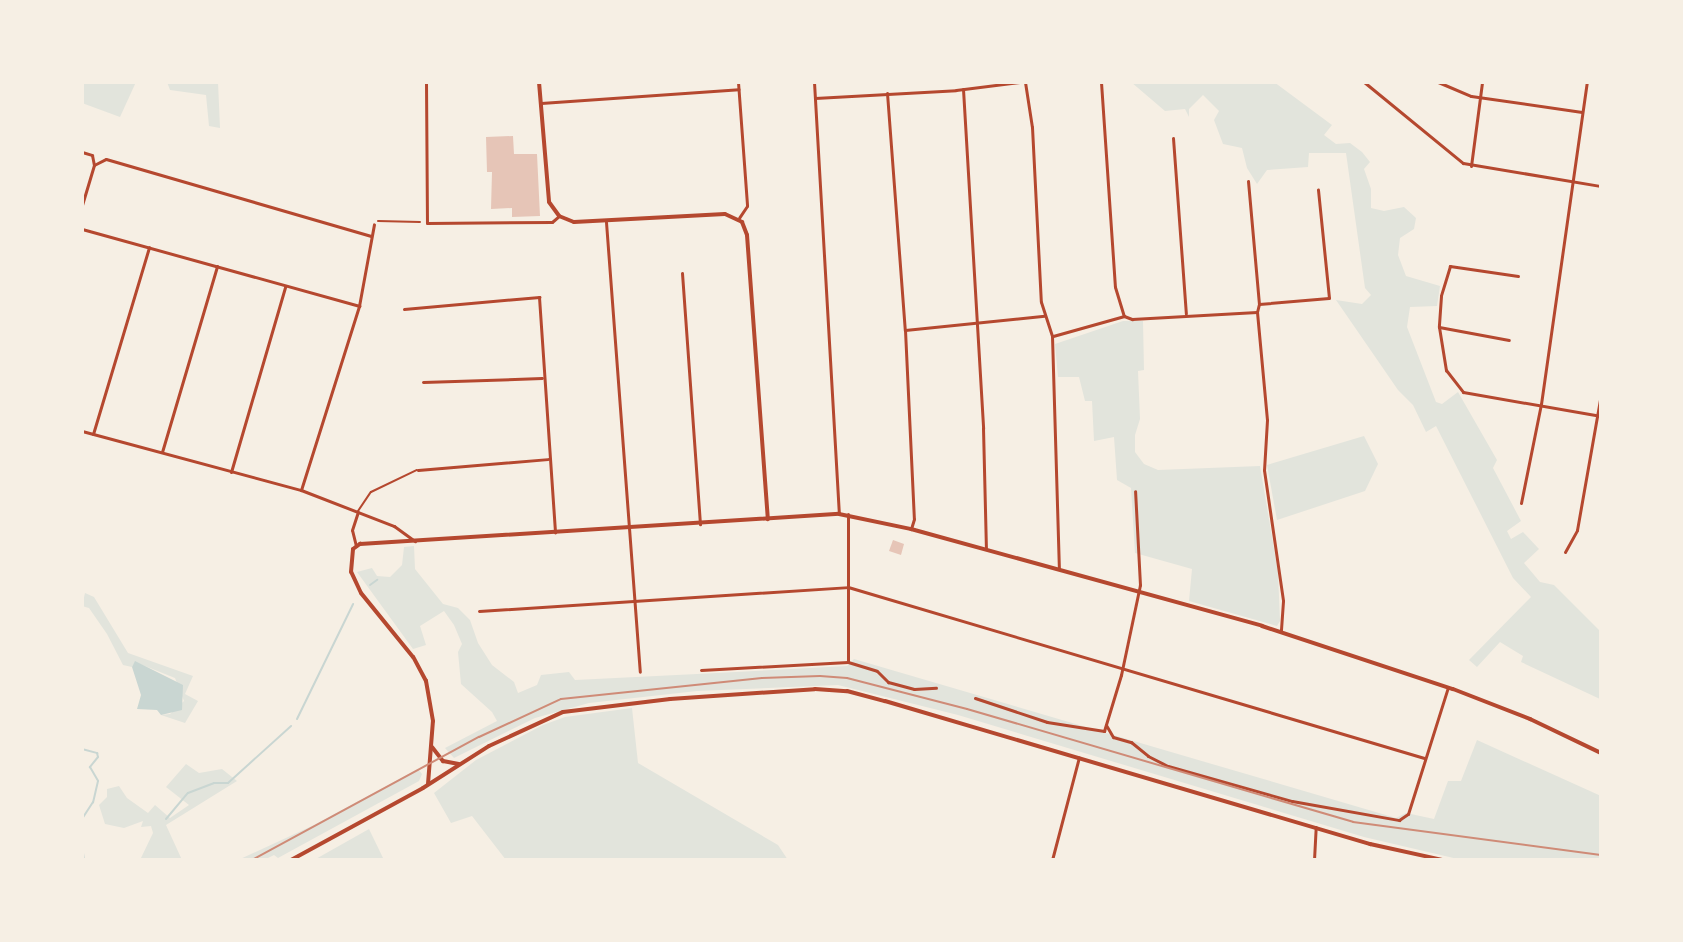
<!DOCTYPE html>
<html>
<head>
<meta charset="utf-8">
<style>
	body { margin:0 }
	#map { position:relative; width:1683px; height:942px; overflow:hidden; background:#f6efe4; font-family:Mulish,sans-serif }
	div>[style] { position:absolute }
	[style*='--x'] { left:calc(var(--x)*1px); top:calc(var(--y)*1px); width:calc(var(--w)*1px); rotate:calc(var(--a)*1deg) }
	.green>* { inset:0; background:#e2e4dc }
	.water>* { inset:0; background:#c9d6d2 }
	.stream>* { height:2px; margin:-1px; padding:0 1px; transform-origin:1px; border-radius:1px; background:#c9d6d2 }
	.building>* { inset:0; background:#e6c5b7 }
	.path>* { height:2px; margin:-1px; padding:0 1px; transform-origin:1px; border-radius:1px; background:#b5482f }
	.service>* { height:2px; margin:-1px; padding:0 1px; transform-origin:1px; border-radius:1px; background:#b5482f }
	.minor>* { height:3px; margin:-1.5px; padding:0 1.5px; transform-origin:1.5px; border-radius:1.5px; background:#b5482f }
	.tertiary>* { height:4px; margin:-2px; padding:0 2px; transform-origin:2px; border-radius:2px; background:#b5482f }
	.secondary>* { height:4px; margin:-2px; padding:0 2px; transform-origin:2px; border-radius:2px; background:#b5482f }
	.tram>* { height:2px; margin:-1px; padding:0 1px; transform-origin:1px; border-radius:1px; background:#cf8b77 }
	span { translate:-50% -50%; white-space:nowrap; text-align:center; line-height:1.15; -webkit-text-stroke:8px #f6efe4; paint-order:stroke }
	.frame { position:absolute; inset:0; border:84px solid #f6efe4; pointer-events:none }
</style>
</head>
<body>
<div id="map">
	<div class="green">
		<div style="clip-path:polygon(82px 82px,136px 82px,120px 117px,82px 103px)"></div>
		<div style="clip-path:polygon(167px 82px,218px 82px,220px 128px,209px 126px,206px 95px,170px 90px)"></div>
		<div style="clip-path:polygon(1131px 82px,1274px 82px,1332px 125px,1324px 135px,1336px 144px,1350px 143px,1362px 152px,1370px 162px,1364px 169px,1371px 189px,1371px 208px,1384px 211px,1404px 207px,1416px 218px,1414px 229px,1400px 238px,1398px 255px,1406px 276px,1440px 286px,1437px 306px,1410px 307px,1407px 327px,1436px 402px,1442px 404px,1458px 392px,1497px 460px,1493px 468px,1521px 521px,1507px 531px,1511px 539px,1523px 532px,1539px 549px,1524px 563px,1540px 582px,1554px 585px,1601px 632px,1601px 707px,1600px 699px,1521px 662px,1523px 656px,1500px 642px,1477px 667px,1469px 660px,1531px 597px,1513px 578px,1436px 426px,1426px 432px,1413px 405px,1398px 390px,1336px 300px,1362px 304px,1371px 295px,1365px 288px,1346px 153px,1309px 153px,1308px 167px,1267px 170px,1257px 184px,1247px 168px,1242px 148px,1223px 144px,1214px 120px,1219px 111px,1203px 95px,1189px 109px,1189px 117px,1185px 109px,1165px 111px)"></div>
		<div style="clip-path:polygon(1123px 321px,1143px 321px,1144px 370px,1138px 371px,1140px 419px,1135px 435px,1135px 452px,1144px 464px,1158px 470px,1260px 466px,1278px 572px,1280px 621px,1277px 626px,1189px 601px,1192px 569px,1135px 553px,1131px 488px,1117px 480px,1114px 437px,1094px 441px,1092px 401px,1085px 401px,1079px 377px,1058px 377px,1055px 344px)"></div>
		<div style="clip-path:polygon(1364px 436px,1378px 464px,1365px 491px,1277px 520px,1267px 465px)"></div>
		<div style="clip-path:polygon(414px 546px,415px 569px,443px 604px,458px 608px,470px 620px,478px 643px,492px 665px,514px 682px,518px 693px,537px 685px,541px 675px,569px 672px,575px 680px,697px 674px,847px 666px,854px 659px,1396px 818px,1406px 813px,1434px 819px,1448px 781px,1461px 781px,1477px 740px,1601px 796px,1601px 860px,1462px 860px,1364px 837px,958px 715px,838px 685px,697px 691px,589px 703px,535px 718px,454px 758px,445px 748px,497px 721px,492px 712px,461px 684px,458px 652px,462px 644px,454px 625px,444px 611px,420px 626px,426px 645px,413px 649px,357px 572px,372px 568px,377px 576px,390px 577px,402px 565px,404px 547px)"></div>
		<div style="clip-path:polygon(85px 593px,94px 597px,128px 653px,193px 676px,185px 694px,198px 701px,185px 723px,161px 715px,170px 714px,184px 701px,175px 678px,135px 662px,132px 667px,123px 665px,107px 634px,89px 608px,82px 606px)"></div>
		<div style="clip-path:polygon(632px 708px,638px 763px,778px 845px,788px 860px,506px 860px,472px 816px,451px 823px,434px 793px,476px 760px,543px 725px,565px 717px)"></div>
		<div style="clip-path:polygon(186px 764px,199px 773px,222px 769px,237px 781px,166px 825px,182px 860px,140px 860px,153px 833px,151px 826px,141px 827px,143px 821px,124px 828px,105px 824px,99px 805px,107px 797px,107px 789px,119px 786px,127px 798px,148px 813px,155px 805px,170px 818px,189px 805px,166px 787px)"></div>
		<div style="clip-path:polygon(418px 769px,422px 774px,419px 781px,278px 858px,274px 855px,264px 860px,238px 860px,314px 825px)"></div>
		<div style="clip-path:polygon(369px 829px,384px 860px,314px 860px)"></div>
	</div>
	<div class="water">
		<div style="clip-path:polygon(135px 661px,183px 685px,182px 710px,161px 715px,157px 710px,137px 709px,141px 695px,132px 667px)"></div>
	</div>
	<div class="stream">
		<div style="--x:370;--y:585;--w:9;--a:-36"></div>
		<div style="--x:297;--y:719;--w:128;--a:-64"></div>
		<div style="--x:82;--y:749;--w:16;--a:15"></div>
		<div style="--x:97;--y:753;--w:4;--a:76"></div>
		<div style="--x:98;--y:757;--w:13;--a:129"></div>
		<div style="--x:90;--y:767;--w:16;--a:60"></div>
		<div style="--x:98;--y:781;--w:22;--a:103"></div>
		<div style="--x:93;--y:802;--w:20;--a:123"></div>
		<div style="--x:82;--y:819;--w:11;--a:90"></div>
		<div style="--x:166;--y:819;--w:34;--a:-50"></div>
		<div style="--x:188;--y:793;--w:28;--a:-21"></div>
		<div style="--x:214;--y:783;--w:14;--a:0"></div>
		<div style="--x:228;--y:783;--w:85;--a:-42.1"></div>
		<div style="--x:82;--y:846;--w:14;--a:82"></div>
	</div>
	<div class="building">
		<div style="clip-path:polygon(513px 136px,514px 154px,537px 154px,540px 216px,512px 217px,512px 208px,491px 209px,492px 172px,487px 172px,486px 137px)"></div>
		<div style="clip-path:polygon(893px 540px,904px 544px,901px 555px,889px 551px)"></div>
	</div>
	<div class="path">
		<div style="--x:378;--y:221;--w:42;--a:1.4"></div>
	</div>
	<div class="service">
		<div style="--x:358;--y:511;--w:23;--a:-56"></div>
		<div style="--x:371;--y:492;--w:51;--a:-25.6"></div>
	</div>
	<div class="minor">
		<div style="--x:426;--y:82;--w:141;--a:89.6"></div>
		<div style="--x:427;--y:223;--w:125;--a:-0.5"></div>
		<div style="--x:552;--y:222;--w:9;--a:-41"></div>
		<div style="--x:738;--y:82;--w:124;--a:85.8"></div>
		<div style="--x:747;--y:206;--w:14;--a:124"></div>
		<div style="--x:814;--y:82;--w:432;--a:86.7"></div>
		<div style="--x:1025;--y:82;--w:46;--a:81.2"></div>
		<div style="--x:1032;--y:127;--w:175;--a:87.1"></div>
		<div style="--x:1041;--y:302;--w:36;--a:72"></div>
		<div style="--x:1052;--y:336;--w:233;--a:88.3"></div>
		<div style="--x:1101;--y:82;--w:205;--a:86.1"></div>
		<div style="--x:1115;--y:287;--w:30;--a:73"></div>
		<div style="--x:1364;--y:82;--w:128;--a:39.3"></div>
		<div style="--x:1463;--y:163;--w:140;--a:9.5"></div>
		<div style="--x:1438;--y:82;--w:36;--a:23"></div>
		<div style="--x:1471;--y:96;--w:112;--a:8.2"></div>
		<div style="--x:963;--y:89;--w:340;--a:86.6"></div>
		<div style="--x:983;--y:428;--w:121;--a:88.6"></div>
		<div style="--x:887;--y:93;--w:238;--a:85.7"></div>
		<div style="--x:905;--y:330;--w:189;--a:87.3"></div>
		<div style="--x:914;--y:519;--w:10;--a:107"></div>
		<div style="--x:815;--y:98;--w:141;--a:-3.2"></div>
		<div style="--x:956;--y:90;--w:64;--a:-7.1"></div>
		<div style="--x:541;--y:103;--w:198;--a:-4"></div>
		<div style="--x:1173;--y:138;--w:176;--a:85.8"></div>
		<div style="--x:82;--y:152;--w:10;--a:17"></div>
		<div style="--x:92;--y:155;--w:10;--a:79"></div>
		<div style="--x:1471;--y:166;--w:85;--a:-82.5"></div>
		<div style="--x:1248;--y:181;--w:123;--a:84.9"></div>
		<div style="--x:82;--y:205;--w:42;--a:-73.3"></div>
		<div style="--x:94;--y:165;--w:13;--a:-27"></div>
		<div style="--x:106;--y:159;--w:276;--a:16.2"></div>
		<div style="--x:606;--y:222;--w:451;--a:85.7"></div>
		<div style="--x:82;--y:229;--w:288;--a:15.5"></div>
		<div style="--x:682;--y:273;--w:252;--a:85.9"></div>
		<div style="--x:1518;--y:276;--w:69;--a:-171.6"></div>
		<div style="--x:1450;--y:266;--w:31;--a:107"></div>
		<div style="--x:1441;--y:296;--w:31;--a:94"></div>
		<div style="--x:1439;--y:327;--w:44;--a:80.8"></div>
		<div style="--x:1446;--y:370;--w:28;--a:52"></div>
		<div style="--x:1463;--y:392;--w:140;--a:9.9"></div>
		<div style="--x:404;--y:309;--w:136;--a:-5.1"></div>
		<div style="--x:539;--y:297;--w:236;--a:86.1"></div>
		<div style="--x:1257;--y:312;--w:108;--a:84.7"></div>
		<div style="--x:1267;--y:420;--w:50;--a:93.4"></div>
		<div style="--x:1264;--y:470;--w:132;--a:81.7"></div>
		<div style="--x:1283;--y:601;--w:31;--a:94"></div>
		<div style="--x:1257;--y:312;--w:8;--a:-76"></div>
		<div style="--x:1259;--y:304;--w:70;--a:-4.9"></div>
		<div style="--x:1329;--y:298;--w:109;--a:-95.8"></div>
		<div style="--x:1439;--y:327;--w:71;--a:10.5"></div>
		<div style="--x:905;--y:330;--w:140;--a:-5.8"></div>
		<div style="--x:1053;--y:336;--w:74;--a:-15.7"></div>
		<div style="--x:1124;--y:316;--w:9;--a:21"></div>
		<div style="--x:1132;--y:319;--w:125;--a:-3.2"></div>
		<div style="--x:423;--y:382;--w:119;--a:-1.9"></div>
		<div style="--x:82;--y:431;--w:227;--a:15.1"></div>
		<div style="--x:301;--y:490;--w:100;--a:21.2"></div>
		<div style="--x:394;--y:526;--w:26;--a:36"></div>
		<div style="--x:93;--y:434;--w:195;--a:-73.3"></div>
		<div style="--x:162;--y:452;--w:194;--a:-73.5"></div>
		<div style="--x:418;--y:470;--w:130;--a:-4.8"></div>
		<div style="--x:231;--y:472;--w:193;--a:-73.7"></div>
		<div style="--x:301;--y:490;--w:193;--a:-72.5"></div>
		<div style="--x:359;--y:306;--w:83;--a:-79.6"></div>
		<div style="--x:1521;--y:503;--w:101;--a:-78.6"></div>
		<div style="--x:1541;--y:404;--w:325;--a:-81.9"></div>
		<div style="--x:356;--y:546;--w:16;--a:-104"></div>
		<div style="--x:352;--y:530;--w:19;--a:-72"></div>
		<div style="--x:1565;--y:552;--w:25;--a:-61"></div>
		<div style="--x:1577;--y:530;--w:138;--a:-80"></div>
		<div style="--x:479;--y:611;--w:370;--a:-3.7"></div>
		<div style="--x:848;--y:587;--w:601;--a:16.53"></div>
		<div style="--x:848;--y:662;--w:148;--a:-90"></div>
		<div style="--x:701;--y:670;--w:147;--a:-3.1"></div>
		<div style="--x:848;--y:662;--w:30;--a:17"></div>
		<div style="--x:877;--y:671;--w:16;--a:45"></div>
		<div style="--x:888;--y:682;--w:27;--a:15"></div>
		<div style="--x:914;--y:689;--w:22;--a:-3"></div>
		<div style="--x:975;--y:698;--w:76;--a:18.4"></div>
		<div style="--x:1047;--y:722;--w:58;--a:9"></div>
		<div style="--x:1104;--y:731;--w:59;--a:-73.1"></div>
		<div style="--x:1121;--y:675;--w:92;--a:-78.1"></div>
		<div style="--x:1140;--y:585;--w:94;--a:-93"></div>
		<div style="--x:1106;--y:725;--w:14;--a:60"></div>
		<div style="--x:1113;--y:737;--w:19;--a:16"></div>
		<div style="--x:1131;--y:742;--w:22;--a:39"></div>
		<div style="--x:1148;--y:756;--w:22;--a:27"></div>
		<div style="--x:1168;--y:766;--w:129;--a:15.8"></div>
		<div style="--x:1292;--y:801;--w:109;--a:10.1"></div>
		<div style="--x:1399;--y:820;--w:11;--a:-34"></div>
		<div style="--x:1408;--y:814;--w:133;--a:-72.5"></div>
		<div style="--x:1052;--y:860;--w:106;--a:-75.3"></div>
		<div style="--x:1314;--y:860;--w:33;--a:-87"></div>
	</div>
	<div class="tertiary">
		<div style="--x:539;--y:82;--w:120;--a:85.2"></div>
		<div style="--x:549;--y:202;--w:17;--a:54"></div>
		<div style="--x:559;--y:216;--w:16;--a:22"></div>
		<div style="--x:574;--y:222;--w:151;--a:-3"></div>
		<div style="--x:725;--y:214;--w:19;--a:25"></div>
		<div style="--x:742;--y:222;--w:14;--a:69"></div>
		<div style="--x:747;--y:235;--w:285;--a:85.8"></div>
	</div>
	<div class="secondary">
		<div style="--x:432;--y:747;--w:18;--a:52"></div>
		<div style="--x:443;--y:761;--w:16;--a:11"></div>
		<div style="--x:428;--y:784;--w:63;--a:-85.5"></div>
		<div style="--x:433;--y:721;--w:41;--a:-99.9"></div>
		<div style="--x:426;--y:681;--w:27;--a:-118"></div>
		<div style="--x:413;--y:657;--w:82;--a:-129.1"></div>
		<div style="--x:361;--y:593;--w:23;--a:-115"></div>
		<div style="--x:351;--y:572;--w:23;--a:-85"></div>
		<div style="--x:353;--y:549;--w:9;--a:-36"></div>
		<div style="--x:360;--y:544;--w:480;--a:-3.6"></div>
		<div style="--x:839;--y:514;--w:74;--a:11.8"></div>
		<div style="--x:911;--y:529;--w:364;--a:15.4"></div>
		<div style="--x:1262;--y:626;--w:201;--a:18.3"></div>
		<div style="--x:1453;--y:689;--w:83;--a:21.3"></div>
		<div style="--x:1530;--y:719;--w:79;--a:25.6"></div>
		<div style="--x:291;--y:860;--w:150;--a:-28.6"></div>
		<div style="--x:423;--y:788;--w:78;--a:-32.5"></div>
		<div style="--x:489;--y:746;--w:81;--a:-24.7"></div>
		<div style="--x:563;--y:712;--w:108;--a:-6.9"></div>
		<div style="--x:670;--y:699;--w:145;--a:-3.9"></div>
		<div style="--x:815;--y:689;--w:32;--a:4"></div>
		<div style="--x:847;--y:691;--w:39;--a:15"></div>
		<div style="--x:885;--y:701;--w:506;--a:16.43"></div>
		<div style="--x:1370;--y:844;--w:75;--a:12.4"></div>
	</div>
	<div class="tram">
		<div style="--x:252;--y:860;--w:258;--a:-28.5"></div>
		<div style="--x:479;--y:737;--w:90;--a:-24.9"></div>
		<div style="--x:561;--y:699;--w:202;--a:-6"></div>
		<div style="--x:762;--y:678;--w:58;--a:-2"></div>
		<div style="--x:820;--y:676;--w:27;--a:4"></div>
		<div style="--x:847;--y:678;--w:124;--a:14.5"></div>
		<div style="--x:967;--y:709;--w:402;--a:16.3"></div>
		<div style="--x:1353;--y:822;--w:250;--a:7.6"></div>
	</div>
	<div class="frame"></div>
</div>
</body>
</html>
